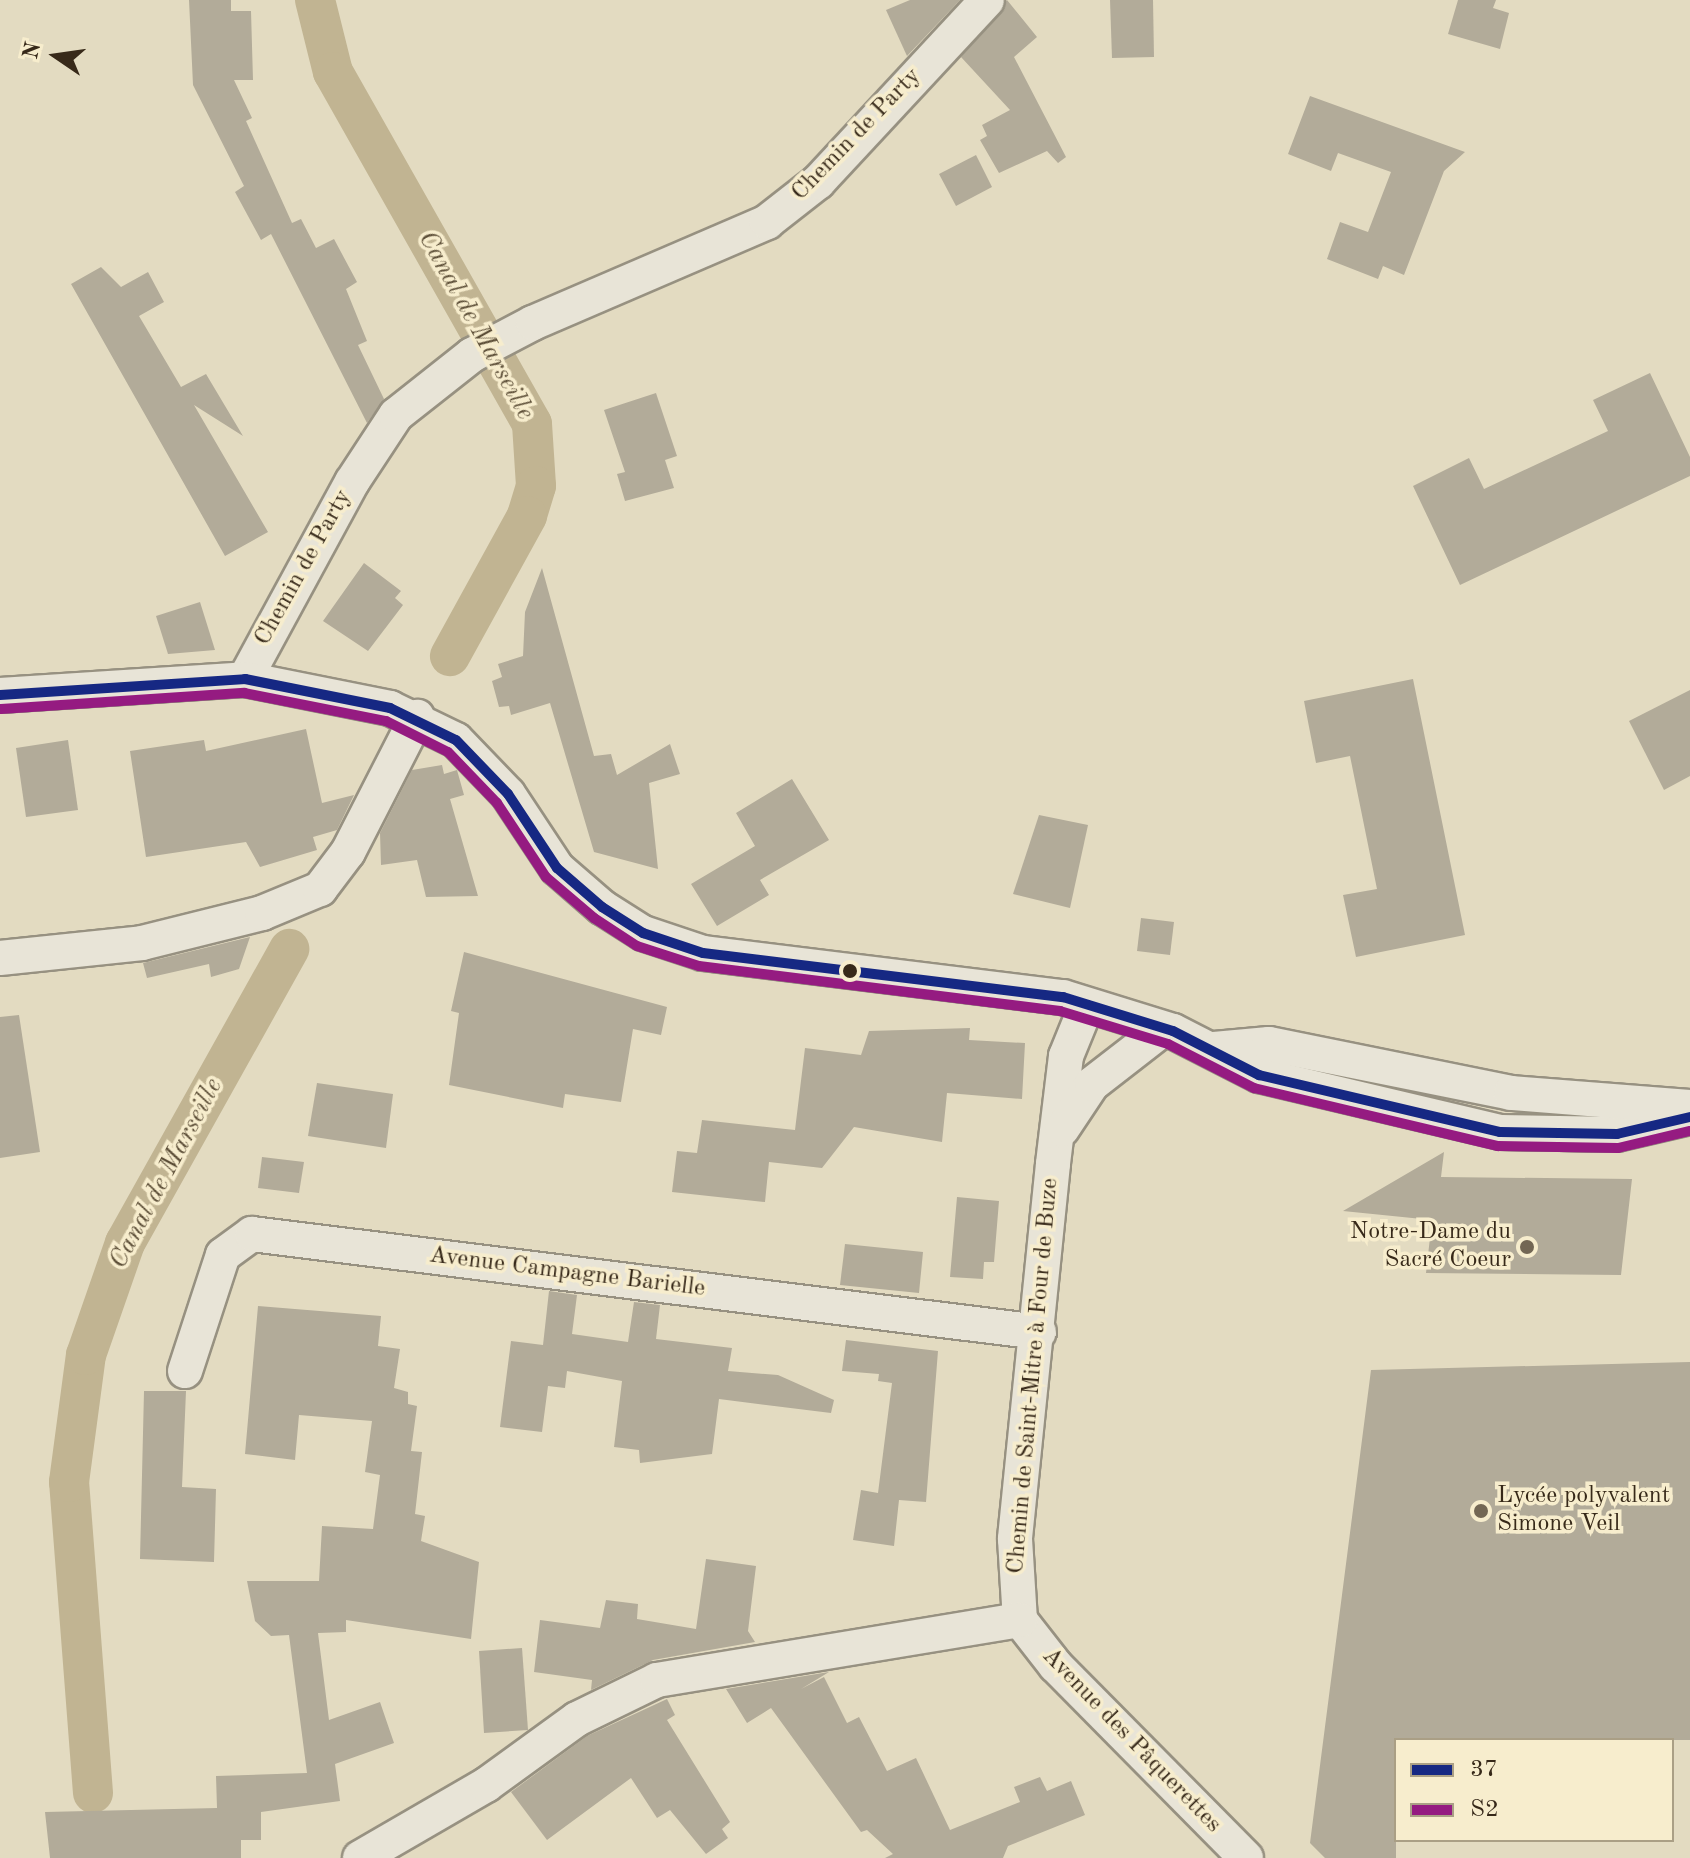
<!DOCTYPE html>
<html>
<head>
<meta charset="utf-8">
<style>
	body { margin:0 }
	#map { position:relative; width:1690px; height:1858px; overflow:hidden; background:#e3dbc1; font-family:"Old Standard TT",serif }
	div>[style] { position:absolute }
	[style*='--x'] { left:calc(var(--x)*1px); top:calc(var(--y)*1px); width:calc(var(--w)*1px); rotate:calc(var(--a)*1deg) }
	.canal>* { height:40px; margin:-20px; padding:0 20px; transform-origin:20px; border-radius:20px; background:#c1b492 }
	.building>* { inset:0; background:#b2ab99 }
	.roads { filter:drop-shadow(2px 0 #979181) drop-shadow(-2px 0 #979181) drop-shadow(0 2px #979181) drop-shadow(0 -2px #979181) }
	.street>* { height:34px; margin:-17px; padding:0 17px; transform-origin:17px; border-radius:17px; background:#e8e4d7 }
	.bus-1>* { height:10px; margin:-5px; padding:0 5px; transform-origin:5px; border-radius:5px; background:#162883 }
	.bus-2>* { height:10px; margin:-5px; padding:0 5px; transform-origin:5px; border-radius:5px; background:#951b81 }
	.dots>* { width:22px; height:22px; translate:-50% -50%; box-sizing:border-box; border:4px solid #f7edcd; border-radius:50% }
	span { translate:-50% -50%; white-space:nowrap; text-align:center; line-height:1.15; -webkit-text-stroke:7px #f7edcd; paint-order:stroke }
	.street-label { font-size:24px; color:#372919 }
	.poi-label { font-size:24px; color:#372919 }
	.right { translate:-100% -50%; text-align:right }
	.left { translate:0 -50%; text-align:left }
	.water-label { font-size:26px; color:#5c4e37; font-style:italic }
	.legend { position:absolute; left:1394px; top:1738px; width:280px; height:104px; box-sizing:border-box; background:#f7edcd; border:2px solid #aa9f85; margin:0; padding:10px 14px; list-style:none; font-size:24px; color:#372919 }
	.legend li { display:flex; align-items:center; gap:16px; height:40px }
	.legend b { width:40px; border:2px solid #aa9f85 }
	.north { position:absolute; left:16px; top:16px; width:80px; height:80px; -webkit-text-stroke:6px #f7edcd; paint-order:stroke; rotate:283deg; font-size:22px; font-weight:700; line-height:32px; text-align:center; color:#372919 }
	.north::after { content:''; display:block; margin:auto; width:28px; height:36px; background:#372919; clip-path:polygon(50% 0,100% 100%,50% 72%,0 100%) }
</style>
</head>
<body>
<div id="map">
	<div class="canal">
		<div style="--x:315;--y:0;--w:74;--a:76"></div>
		<div style="--x:333;--y:72;--w:404;--a:60.5"></div>
		<div style="--x:532;--y:424;--w:62;--a:86.3"></div>
		<div style="--x:536;--y:486;--w:31;--a:107"></div>
		<div style="--x:527;--y:516;--w:160;--a:118.8"></div>
		<div style="--x:93;--y:1793;--w:312;--a:-94.4"></div>
		<div style="--x:69;--y:1482;--w:128;--a:-82.4"></div>
		<div style="--x:86;--y:1355;--w:119;--a:-70.8"></div>
		<div style="--x:125;--y:1243;--w:337;--a:-60.8"></div>
	</div>
	<div class="building">
		<div style="clip-path:polygon(189px 0,231px 0,231px 11px,251px 11px,253px 80px,234px 80px,252px 118px,246px 121px,292px 223px,301px 219px,316px 248px,334px 239px,357px 282px,346px 289px,367px 341px,358px 345px,384px 399px,367px 423px,271px 234px,261px 240px,235px 192px,244px 186px,193px 85px)"></div>
		<div style="clip-path:polygon(910px 0,960px 0,907px 56px,886px 10px)"></div>
		<div style="clip-path:polygon(1007px 0,1037px 37px,1014px 57px,1066px 157px,1058px 163px,1047px 151px,999px 173px,980px 140px,987px 136px,982px 125px,1010px 110px,961px 57px)"></div>
		<div style="clip-path:polygon(1110px 0,1153px 0,1154px 57px,1112px 58px)"></div>
		<div style="clip-path:polygon(1458px 0,1496px 0,1493px 8px,1509px 13px,1500px 49px,1448px 34px)"></div>
		<div style="clip-path:polygon(1310px 96px,1465px 152px,1444px 171px,1404px 275px,1383px 266px,1378px 279px,1327px 259px,1340px 222px,1368px 232px,1391px 172px,1338px 153px,1331px 171px,1288px 154px)"></div>
		<div style="clip-path:polygon(976px 155px,992px 187px,956px 206px,939px 174px)"></div>
		<div style="clip-path:polygon(101px 267px,121px 287px,148px 272px,164px 302px,139px 316px,181px 387px,206px 374px,243px 436px,194px 405px,268px 532px,225px 556px,71px 284px)"></div>
		<div style="clip-path:polygon(1650px 373px,1690px 457px,1690px 476px,1460px 585px,1413px 486px,1469px 458px,1484px 489px,1608px 431px,1593px 400px)"></div>
		<div style="clip-path:polygon(656px 393px,677px 456px,665px 460px,674px 488px,625px 501px,617px 474px,625px 472px,604px 410px)"></div>
		<div style="clip-path:polygon(364px 563px,401px 591px,395px 598px,403px 605px,368px 651px,323px 621px)"></div>
		<div style="clip-path:polygon(542px 568px,594px 756px,611px 754px,617px 775px,670px 744px,680px 774px,649px 783px,658px 869px,594px 852px,550px 703px,511px 715px,509px 706px,499px 707px,492px 681px,502px 677px,498px 664px,523px 656px,525px 612px)"></div>
		<div style="clip-path:polygon(200px 602px,215px 650px,168px 654px,156px 616px)"></div>
		<div style="clip-path:polygon(1413px 679px,1465px 935px,1356px 957px,1343px 895px,1377px 889px,1350px 756px,1316px 763px,1304px 701px)"></div>
		<div style="clip-path:polygon(1690px 690px,1690px 776px,1664px 790px,1629px 721px)"></div>
		<div style="clip-path:polygon(306px 729px,322px 803px,354px 795px,337px 830px,313px 837px,317px 850px,260px 867px,246px 842px,146px 857px,130px 751px,204px 740px,206px 751px)"></div>
		<div style="clip-path:polygon(68px 740px,78px 810px,26px 817px,16px 748px)"></div>
		<div style="clip-path:polygon(442px 765px,444px 774px,457px 770px,464px 795px,450px 799px,478px 896px,426px 897px,417px 860px,381px 865px,380px 833px,412px 770px)"></div>
		<div style="clip-path:polygon(792px 779px,829px 840px,760px 880px,769px 895px,717px 926px,691px 884px,755px 846px,736px 813px)"></div>
		<div style="clip-path:polygon(1039px 815px,1088px 825px,1070px 908px,1013px 894px)"></div>
		<div style="clip-path:polygon(1141px 918px,1174px 922px,1170px 955px,1137px 951px)"></div>
		<div style="clip-path:polygon(250px 937px,239px 969px,211px 977px,209px 964px,147px 978px,143px 963px)"></div>
		<div style="clip-path:polygon(464px 952px,667px 1007px,661px 1035px,633px 1029px,621px 1102px,565px 1094px,563px 1108px,449px 1085px,459px 1013px,451px 1011px)"></div>
		<div style="clip-path:polygon(19px 1015px,40px 1152px,0 1158px,0 1017px)"></div>
		<div style="clip-path:polygon(970px 1028px,969px 1040px,1025px 1043px,1022px 1099px,947px 1093px,942px 1142px,854px 1127px,822px 1168px,769px 1162px,765px 1202px,672px 1192px,677px 1151px,697px 1153px,702px 1120px,795px 1130px,805px 1048px,861px 1055px,869px 1031px)"></div>
		<div style="clip-path:polygon(317px 1083px,393px 1094px,386px 1148px,308px 1136px)"></div>
		<div style="clip-path:polygon(1444px 1152px,1441px 1177px,1632px 1179px,1621px 1275px,1426px 1273px,1432px 1220px,1343px 1211px)"></div>
		<div style="clip-path:polygon(262px 1157px,304px 1162px,299px 1193px,258px 1188px)"></div>
		<div style="clip-path:polygon(957px 1197px,999px 1201px,994px 1262px,984px 1262px,983px 1279px,950px 1277px)"></div>
		<div style="clip-path:polygon(845px 1244px,923px 1252px,919px 1293px,840px 1285px)"></div>
		<div style="clip-path:polygon(549px 1291px,577px 1295px,572px 1334px,628px 1342px,634px 1302px,660px 1305px,656px 1339px,732px 1348px,728px 1371px,778px 1375px,834px 1400px,831px 1413px,719px 1399px,712px 1454px,640px 1463px,639px 1450px,614px 1447px,622px 1381px,567px 1371px,565px 1388px,548px 1386px,542px 1432px,500px 1427px,511px 1341px,543px 1345px)"></div>
		<div style="clip-path:polygon(258px 1306px,381px 1316px,378px 1346px,400px 1349px,394px 1388px,408px 1392px,408px 1404px,417px 1406px,411px 1451px,422px 1452px,415px 1514px,425px 1516px,421px 1541px,479px 1562px,471px 1639px,346px 1620px,346px 1632px,318px 1633px,329px 1720px,380px 1702px,394px 1743px,335px 1764px,340px 1801px,261px 1812px,261px 1840px,241px 1840px,241px 1858px,50px 1858px,45px 1812px,217px 1808px,216px 1776px,307px 1773px,289px 1635px,271px 1636px,255px 1621px,247px 1581px,319px 1581px,322px 1526px,373px 1529px,380px 1475px,365px 1472px,372px 1421px,299px 1415px,295px 1460px,245px 1454px)"></div>
		<div style="clip-path:polygon(846px 1340px,938px 1351px,926px 1502px,899px 1500px,894px 1546px,853px 1540px,861px 1490px,878px 1493px,892px 1383px,878px 1381px,879px 1374px,842px 1371px)"></div>
		<div style="clip-path:polygon(1690px 1362px,1690px 1740px,1396px 1740px,1396px 1858px,1325px 1858px,1310px 1843px,1371px 1370px)"></div>
		<div style="clip-path:polygon(144px 1391px,186px 1391px,182px 1487px,216px 1489px,214px 1562px,140px 1559px)"></div>
		<div style="clip-path:polygon(706px 1559px,756px 1566px,748px 1631px,755px 1642px,653px 1660px,591px 1690px,592px 1680px,534px 1672px,540px 1620px,600px 1628px,606px 1600px,638px 1604px,637px 1619px,696px 1629px)"></div>
		<div style="clip-path:polygon(522px 1648px,528px 1730px,484px 1733px,479px 1651px)"></div>
		<div style="clip-path:polygon(829px 1672px,801px 1689px,824px 1677px,847px 1723px,859px 1717px,887px 1771px,916px 1758px,950px 1830px,1020px 1802px,1014px 1787px,1040px 1777px,1047px 1791px,1071px 1781px,1085px 1815px,1008px 1846px,1003px 1858px,885px 1858px,893px 1854px,867px 1830px,861px 1832px,771px 1708px,747px 1723px,726px 1689px)"></div>
		<div style="clip-path:polygon(667px 1699px,675px 1715px,667px 1720px,730px 1822px,722px 1829px,728px 1838px,706px 1854px,670px 1810px,657px 1818px,631px 1778px,547px 1840px,511px 1792px,587px 1736px)"></div>
	</div>
	<div class="roads">
		<div class="street">
			<div style="--x:245;--y:679;--w:224;--a:-61.5"></div>
			<div style="--x:352;--y:482;--w:80;--a:-56.7"></div>
			<div style="--x:396;--y:415;--w:97;--a:-38.3"></div>
			<div style="--x:472;--y:355;--w:69;--a:-27.7"></div>
			<div style="--x:533;--y:323;--w:255;--a:-23.3"></div>
			<div style="--x:767;--y:222;--w:65;--a:-38.1"></div>
			<div style="--x:818;--y:182;--w:248;--a:-47.1"></div>
			<div style="--x:0;--y:695;--w:246;--a:-3.7"></div>
			<div style="--x:245;--y:679;--w:148;--a:11.3"></div>
			<div style="--x:390;--y:708;--w:73;--a:25.9"></div>
			<div style="--x:456;--y:740;--w:75;--a:46.1"></div>
			<div style="--x:508;--y:794;--w:89;--a:56.5"></div>
			<div style="--x:557;--y:868;--w:60;--a:40.9"></div>
			<div style="--x:602;--y:907;--w:49;--a:32.4"></div>
			<div style="--x:643;--y:933;--w:63;--a:18.4"></div>
			<div style="--x:703;--y:953;--w:363;--a:7"></div>
			<div style="--x:1063;--y:997;--w:115;--a:17.2"></div>
			<div style="--x:1173;--y:1031;--w:97;--a:27.1"></div>
			<div style="--x:1259;--y:1075;--w:248;--a:13.3"></div>
			<div style="--x:1500;--y:1132;--w:117;--a:1"></div>
			<div style="--x:1617;--y:1134;--w:75;--a:-13.1"></div>
			<div style="--x:0;--y:958;--w:143;--a:-6"></div>
			<div style="--x:142;--y:943;--w:124;--a:-14"></div>
			<div style="--x:262;--y:913;--w:63;--a:-22.5"></div>
			<div style="--x:320;--y:889;--w:46;--a:-52.9"></div>
			<div style="--x:348;--y:852;--w:152;--a:-62.9"></div>
			<div style="--x:1086;--y:1007;--w:53;--a:112.2"></div>
			<div style="--x:1066;--y:1056;--w:109;--a:96.9"></div>
			<div style="--x:1053;--y:1164;--w:377;--a:95.8"></div>
			<div style="--x:1015;--y:1539;--w:81;--a:86.5"></div>
			<div style="--x:1020;--y:1620;--w:58;--a:52"></div>
			<div style="--x:1056;--y:1666;--w:270;--a:45.3"></div>
			<div style="--x:1214;--y:1049;--w:55;--a:-5.2"></div>
			<div style="--x:1269;--y:1044;--w:247;--a:11.4"></div>
			<div style="--x:1511;--y:1093;--w:178;--a:4.5"></div>
			<div style="--x:1062;--y:1129;--w:54;--a:-56.3"></div>
			<div style="--x:1092;--y:1084;--w:90;--a:-37.8"></div>
			<div style="--x:185;--y:1371;--w:122;--a:-71.9"></div>
			<div style="--x:223;--y:1255;--w:36;--a:-36"></div>
			<div style="--x:252;--y:1234;--w:793;--a:7.1"></div>
			<div style="--x:360;--y:1858;--w:146;--a:-30.1"></div>
			<div style="--x:486;--y:1785;--w:112;--a:-36"></div>
			<div style="--x:577;--y:1719;--w:89;--a:-26"></div>
			<div style="--x:657;--y:1680;--w:368;--a:-9.4"></div>
		</div>
	</div>
	<div class="bus-1">
		<div style="--x:0;--y:695;--w:246;--a:-3.7"></div>
		<div style="--x:245;--y:679;--w:148;--a:11.3"></div>
		<div style="--x:390;--y:708;--w:73;--a:25.9"></div>
		<div style="--x:456;--y:740;--w:75;--a:46.1"></div>
		<div style="--x:508;--y:794;--w:89;--a:56.5"></div>
		<div style="--x:557;--y:868;--w:60;--a:40.9"></div>
		<div style="--x:602;--y:907;--w:49;--a:32.4"></div>
		<div style="--x:643;--y:933;--w:63;--a:18.4"></div>
		<div style="--x:703;--y:953;--w:363;--a:7"></div>
		<div style="--x:1063;--y:997;--w:115;--a:17.2"></div>
		<div style="--x:1173;--y:1031;--w:97;--a:27.1"></div>
		<div style="--x:1259;--y:1075;--w:248;--a:13.3"></div>
		<div style="--x:1500;--y:1132;--w:117;--a:1"></div>
		<div style="--x:1617;--y:1134;--w:75;--a:-13.1"></div>
	</div>
	<div class="bus-2">
		<div style="--x:1;--y:709;--w:244;--a:-3.8"></div>
		<div style="--x:244;--y:693;--w:145;--a:11.2"></div>
		<div style="--x:386;--y:721;--w:69;--a:26.6"></div>
		<div style="--x:448;--y:752;--w:71;--a:46.1"></div>
		<div style="--x:497;--y:803;--w:89;--a:56.5"></div>
		<div style="--x:546;--y:877;--w:63;--a:40.5"></div>
		<div style="--x:594;--y:918;--w:51;--a:33.1"></div>
		<div style="--x:637;--y:946;--w:65;--a:17.9"></div>
		<div style="--x:699;--y:966;--w:364;--a:7.1"></div>
		<div style="--x:1060;--y:1011;--w:113;--a:17"></div>
		<div style="--x:1168;--y:1044;--w:97;--a:27.1"></div>
		<div style="--x:1254;--y:1088;--w:251;--a:13.4"></div>
		<div style="--x:1498;--y:1146;--w:120;--a:1"></div>
		<div style="--x:1618;--y:1148;--w:74;--a:-13.3"></div>
	</div>
	<div class="dots">
		<div style="left:850px;top:971px;background:#372919"></div>
		<div style="left:1527px;top:1247px;background:#736754"></div>
		<div style="left:1481px;top:1511px;background:#736754"></div>
	</div>
	<div class="street-label">
		<span style="left:857px;top:135px;rotate:-46deg">Chemin de Party</span>
		<span style="left:304px;top:568px;rotate:-61deg">Chemin de Party</span>
		<span style="left:567px;top:1273px;rotate:7deg">Avenue Campagne Barielle</span>
		<span style="left:1034px;top:1376px;rotate:-85deg">Chemin de Saint-Mitre à Four de Buze</span>
		<span style="left:1131px;top:1741px;rotate:46deg">Avenue des Pâquerettes</span>
	</div>
	<div class="poi-label">
		<span class="right" style="left:1511px;top:1247px">Notre-Dame du<br>Sacré Coeur</span>
		<span class="left" style="left:1497px;top:1511px">Lycée polyvalent<br>Simone Veil</span>
	</div>
	<div class="water-label">
		<span style="left:475px;top:326px;rotate:61deg">Canal de Marseille</span>
		<span style="left:167px;top:1174px;rotate:-62deg">Canal de Marseille</span>
	</div>
	<ul class="legend">
	<li><b style="height:10px;background:#162883"></b>37</li>
	<li><b style="height:10px;background:#951b81"></b>S2</li>
	</ul>
	<div class="north">N</div>
</div>
</body>
</html>
